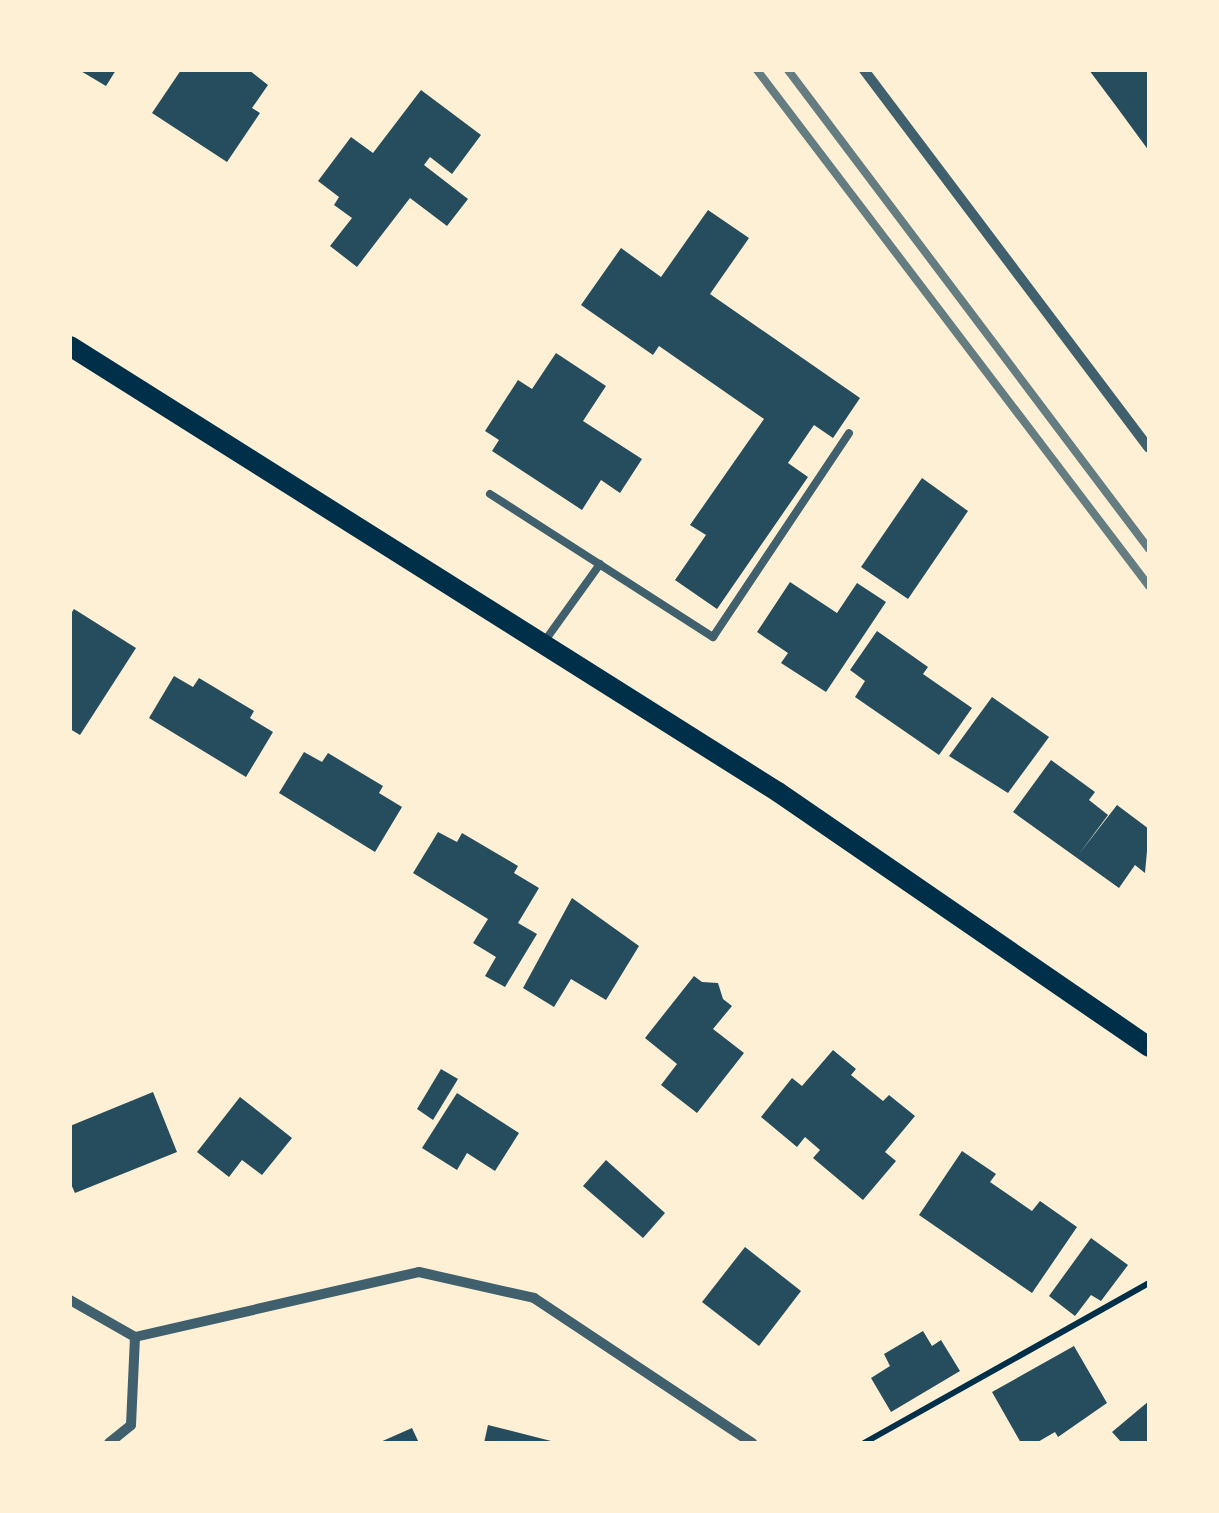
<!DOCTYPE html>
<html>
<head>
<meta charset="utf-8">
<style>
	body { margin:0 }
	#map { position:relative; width:1219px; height:1513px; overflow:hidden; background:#fdf0d5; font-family:"Roboto Condensed",sans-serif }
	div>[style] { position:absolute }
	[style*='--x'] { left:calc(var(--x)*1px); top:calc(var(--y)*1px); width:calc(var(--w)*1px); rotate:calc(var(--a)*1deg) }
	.building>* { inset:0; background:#264d5e }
	.path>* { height:6px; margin:-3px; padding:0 3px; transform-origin:3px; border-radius:3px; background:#003049 }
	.service>* { height:8px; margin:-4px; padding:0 4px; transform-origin:4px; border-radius:4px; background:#3f606c }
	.minor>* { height:10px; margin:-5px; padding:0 5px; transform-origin:5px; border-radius:5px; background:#3f606c }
	.secondary>* { height:20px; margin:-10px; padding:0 10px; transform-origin:10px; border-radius:10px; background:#003049 }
	.rail>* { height:8px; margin:-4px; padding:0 4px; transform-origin:4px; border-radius:4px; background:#657d81 }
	span { translate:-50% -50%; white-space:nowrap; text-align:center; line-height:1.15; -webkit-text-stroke:10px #fdf0d5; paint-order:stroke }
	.frame { position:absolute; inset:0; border:72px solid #fdf0d5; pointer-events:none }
</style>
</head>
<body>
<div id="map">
	<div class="building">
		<div style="clip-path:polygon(79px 70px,116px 70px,106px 86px)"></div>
		<div style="clip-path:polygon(181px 70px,249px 70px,268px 85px,252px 108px,260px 113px,227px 162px,152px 113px)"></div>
		<div style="clip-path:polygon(1089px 70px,1149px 70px,1149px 151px,1116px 106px)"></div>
		<div style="clip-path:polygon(421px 90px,481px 135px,452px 174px,430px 157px,424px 165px,468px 199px,447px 226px,410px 198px,357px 267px,330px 246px,352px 218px,334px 205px,339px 197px,318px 181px,351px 137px,373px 153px)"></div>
		<div style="clip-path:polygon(708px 210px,749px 238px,710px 294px,860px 398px,833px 438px,814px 425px,788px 463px,808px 477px,717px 609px,675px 580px,706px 535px,690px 525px,764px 419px,659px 346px,653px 355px,581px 305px,621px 248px,661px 277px)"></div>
		<div style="clip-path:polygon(556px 353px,606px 386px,583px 421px,642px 459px,620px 493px,601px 480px,582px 510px,492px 451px,499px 440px,485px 431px,518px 380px,532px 389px)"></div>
		<div style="clip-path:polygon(922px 478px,968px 511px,908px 599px,861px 567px)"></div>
		<div style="clip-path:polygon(790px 582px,837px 613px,857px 583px,886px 602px,826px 692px,781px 663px,788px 653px,757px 632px)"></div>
		<div style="clip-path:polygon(74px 609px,136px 648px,80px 735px,70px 729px,70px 615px)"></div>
		<div style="clip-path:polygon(877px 631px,928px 667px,923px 674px,972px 708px,939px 755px,855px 697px,865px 681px,850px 670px)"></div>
		<div style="clip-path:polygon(174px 676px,193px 687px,199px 678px,254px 711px,250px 718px,273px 732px,246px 777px,149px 718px)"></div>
		<div style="clip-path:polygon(992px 697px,1049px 737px,1008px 793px,949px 756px)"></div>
		<div style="clip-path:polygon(304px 752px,322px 762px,328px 753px,383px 786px,379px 793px,402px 807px,375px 852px,279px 793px)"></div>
		<div style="clip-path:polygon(1051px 760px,1095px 792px,1089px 800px,1108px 815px,1079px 854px,1117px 805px,1149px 829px,1145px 873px,1135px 865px,1119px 888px,1013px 812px)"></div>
		<div style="clip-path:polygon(438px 832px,457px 842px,462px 833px,518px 866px,514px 873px,539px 888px,518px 923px,537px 934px,505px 987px,485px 976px,496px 957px,473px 943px,488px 919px,413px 873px)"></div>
		<div style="clip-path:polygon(572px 898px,639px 946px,606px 1000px,571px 979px,554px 1007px,523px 988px)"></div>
		<div style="clip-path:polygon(694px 976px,702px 982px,718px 983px,723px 999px,732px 1006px,713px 1029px,744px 1053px,697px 1113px,661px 1085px,677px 1064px,645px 1038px)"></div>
		<div style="clip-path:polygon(833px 1050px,856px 1069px,851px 1075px,883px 1101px,889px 1095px,915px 1116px,885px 1152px,896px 1161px,863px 1200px,813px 1158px,820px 1150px,805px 1137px,797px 1147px,761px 1117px,792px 1078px,802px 1086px)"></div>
		<div style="clip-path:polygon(441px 1069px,458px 1079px,433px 1120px,417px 1109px)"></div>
		<div style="clip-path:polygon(153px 1092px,177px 1152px,75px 1193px,70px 1182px,70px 1126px)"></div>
		<div style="clip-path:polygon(457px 1093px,519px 1133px,495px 1171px,467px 1153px,457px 1170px,422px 1148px)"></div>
		<div style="clip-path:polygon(240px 1097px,292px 1138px,262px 1175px,242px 1160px,229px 1177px,197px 1152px)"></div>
		<div style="clip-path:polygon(962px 1151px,996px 1174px,990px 1182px,1032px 1211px,1040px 1201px,1077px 1227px,1032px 1293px,919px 1215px)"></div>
		<div style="clip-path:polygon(606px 1160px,665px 1213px,643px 1238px,583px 1186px)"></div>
		<div style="clip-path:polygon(1091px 1238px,1128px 1265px,1101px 1301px,1091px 1295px,1075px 1316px,1049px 1296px)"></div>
		<div style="clip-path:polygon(745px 1247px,801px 1291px,759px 1346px,702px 1302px)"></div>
		<div style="clip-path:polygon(923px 1331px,932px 1346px,941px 1340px,960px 1371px,891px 1412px,871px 1378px,890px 1366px,884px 1354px)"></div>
		<div style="clip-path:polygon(1074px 1346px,1107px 1403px,1058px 1437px,1055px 1432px,1036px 1443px,1021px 1443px,992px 1392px)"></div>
		<div style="clip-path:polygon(1149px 1401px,1149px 1443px,1122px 1443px,1112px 1432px)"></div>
		<div style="clip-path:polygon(488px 1425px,555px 1442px,555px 1443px,484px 1443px)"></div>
		<div style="clip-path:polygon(412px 1428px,419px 1443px,378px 1443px)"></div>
	</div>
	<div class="path">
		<div style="--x:864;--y:1443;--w:327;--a:-29.3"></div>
	</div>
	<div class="service">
		<div style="--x:490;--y:494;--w:265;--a:32.7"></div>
		<div style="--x:713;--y:637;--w:245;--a:-56.3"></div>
		<div style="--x:544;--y:642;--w:96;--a:-54.3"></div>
	</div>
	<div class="minor">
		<div style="--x:864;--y:70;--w:473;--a:53"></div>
		<div style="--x:70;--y:1300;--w:75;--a:29.6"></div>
		<div style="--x:135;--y:1337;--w:291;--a:-12.9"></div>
		<div style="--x:419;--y:1272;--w:118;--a:12.7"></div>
		<div style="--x:534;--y:1298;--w:262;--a:33.6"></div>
		<div style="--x:109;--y:1443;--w:28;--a:-39"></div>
		<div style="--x:131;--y:1425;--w:88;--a:-87.4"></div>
	</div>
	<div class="secondary">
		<div style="--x:70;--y:346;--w:837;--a:32.21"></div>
		<div style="--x:778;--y:792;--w:450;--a:34.5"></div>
	</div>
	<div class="rail">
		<div style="--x:757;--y:70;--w:648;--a:52.78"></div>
		<div style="--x:788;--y:70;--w:600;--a:53"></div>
	</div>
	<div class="frame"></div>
</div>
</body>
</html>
